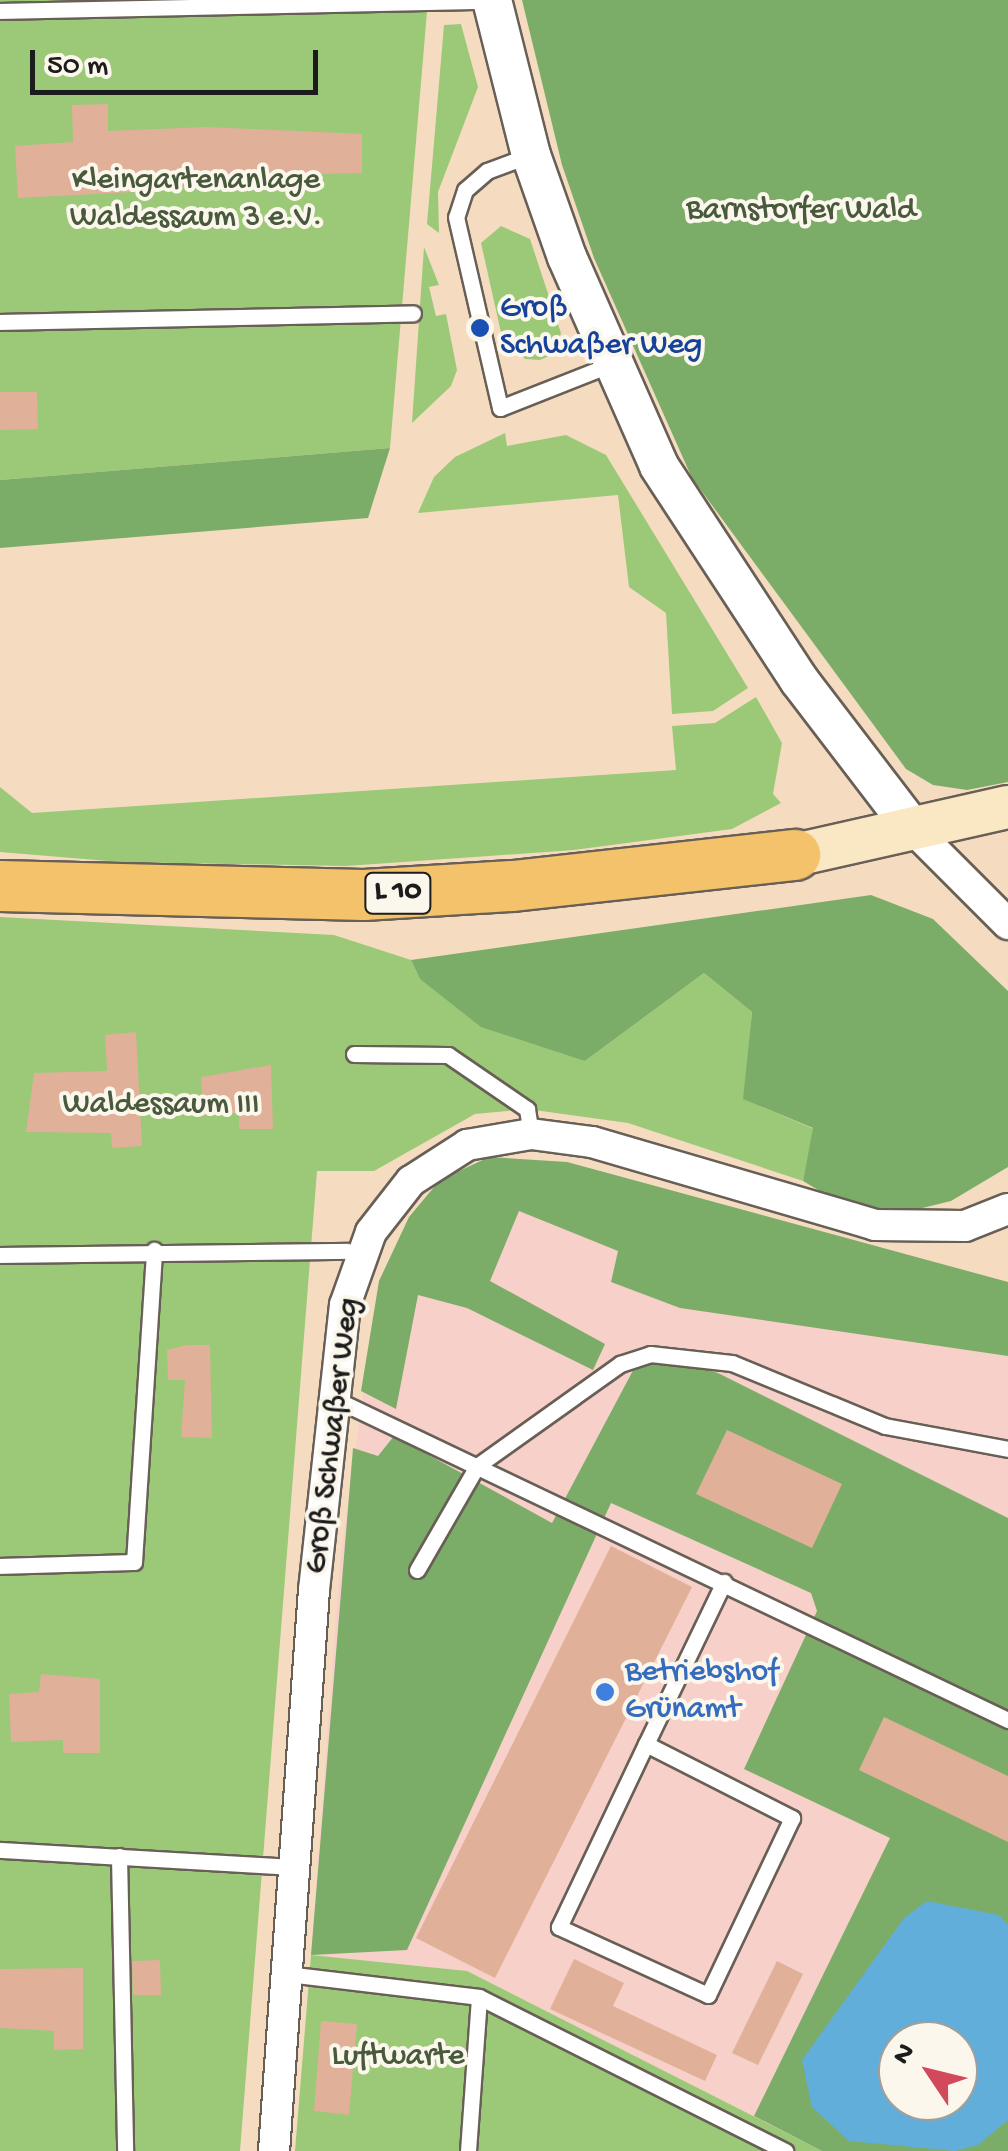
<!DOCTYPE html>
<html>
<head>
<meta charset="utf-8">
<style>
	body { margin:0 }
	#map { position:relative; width:1008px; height:2151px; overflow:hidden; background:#f5dcc1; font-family:"Gochi Hand",sans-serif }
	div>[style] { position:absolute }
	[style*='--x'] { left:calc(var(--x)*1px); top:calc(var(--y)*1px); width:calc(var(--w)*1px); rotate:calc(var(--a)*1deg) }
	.built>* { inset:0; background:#f7d0ca }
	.green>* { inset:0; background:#9bc978 }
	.forest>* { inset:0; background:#7cad68 }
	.water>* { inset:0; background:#62aedb }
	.building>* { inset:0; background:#e0b098 }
	.roads { filter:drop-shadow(2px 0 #685f56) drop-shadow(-2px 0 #685f56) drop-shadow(0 2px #685f56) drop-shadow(0 -2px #685f56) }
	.service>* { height:15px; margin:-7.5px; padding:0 7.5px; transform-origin:7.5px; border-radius:7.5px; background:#fff }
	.minor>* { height:30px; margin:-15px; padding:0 15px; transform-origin:15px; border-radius:15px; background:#fff }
	.tertiary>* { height:38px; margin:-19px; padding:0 19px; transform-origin:19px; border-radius:19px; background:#fff }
	.secondary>* { height:42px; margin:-21px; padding:0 21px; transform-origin:21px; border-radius:21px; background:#fae7c3 }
	.trunk>* { height:50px; margin:-25px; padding:0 25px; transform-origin:25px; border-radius:25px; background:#f3c26a }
	.dots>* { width:28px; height:28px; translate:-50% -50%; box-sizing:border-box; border:5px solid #fbf7ec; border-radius:50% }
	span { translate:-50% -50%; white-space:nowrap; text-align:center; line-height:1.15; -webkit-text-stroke:8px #fbf7ec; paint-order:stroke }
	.shield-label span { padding:2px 8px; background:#fbf7ec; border:2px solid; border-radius:8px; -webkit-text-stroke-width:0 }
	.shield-label { font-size:30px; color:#1c1c1c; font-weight:700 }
	.park-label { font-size:32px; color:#48593c }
	.transit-label { font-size:32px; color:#164399 }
	.left { translate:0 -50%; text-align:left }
	.street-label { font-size:32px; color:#1c1c1c }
	.shop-label { font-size:32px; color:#366cbe }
	.north { position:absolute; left:878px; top:2021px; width:100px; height:100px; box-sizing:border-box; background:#fbf7ec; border:2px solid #a29f99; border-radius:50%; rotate:305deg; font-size:28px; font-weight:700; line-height:40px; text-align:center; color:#1c1c1c }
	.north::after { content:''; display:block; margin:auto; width:35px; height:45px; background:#d1495b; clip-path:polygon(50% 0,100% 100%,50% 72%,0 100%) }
	.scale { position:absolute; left:30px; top:50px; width:288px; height:45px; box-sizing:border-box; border:5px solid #1c1c1c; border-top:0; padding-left:12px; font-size:30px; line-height:35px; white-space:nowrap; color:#1c1c1c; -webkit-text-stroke:8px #fbf7ec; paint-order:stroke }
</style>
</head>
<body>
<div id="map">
	<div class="built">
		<div style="clip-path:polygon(evenodd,489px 1157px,567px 1162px,1008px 1282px,1008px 2151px,822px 2151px,467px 1971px,311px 1955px,340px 1561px,379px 1281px,409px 1217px,489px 1157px,898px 2041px,958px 2041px,958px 2101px,898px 2101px,898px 2041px)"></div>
	</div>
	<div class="green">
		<div style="clip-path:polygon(0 0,428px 0,390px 448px,0 480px)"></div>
		<div style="clip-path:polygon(461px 24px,478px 87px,438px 192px,439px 233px,427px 224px,444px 25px)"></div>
		<div style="clip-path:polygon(501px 226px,530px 239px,561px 333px,554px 354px,540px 360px,525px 359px,502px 337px,481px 243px)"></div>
		<div style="clip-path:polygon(424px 247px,439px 285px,429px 287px,436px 316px,446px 314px,457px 370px,451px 386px,412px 423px)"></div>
		<div style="clip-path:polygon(505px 433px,507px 446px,566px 435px,606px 455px,748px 688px,713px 711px,672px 714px,666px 613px,629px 587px,618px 495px,418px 513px,434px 477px,455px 457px)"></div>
		<div style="clip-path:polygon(756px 697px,782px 743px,773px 794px,781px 803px,732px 829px,574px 850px,346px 866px,120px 862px,0 852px,0 787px,32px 813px,676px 770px,672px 726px,715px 723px)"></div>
		<div style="clip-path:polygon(0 917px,334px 935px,411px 960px,420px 979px,585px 1061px,704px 973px,752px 1012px,744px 1099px,814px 1129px,803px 1181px,628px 1123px,527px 1109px,475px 1114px,374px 1171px,317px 1171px,240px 2151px,0 2151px)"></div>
		<div style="clip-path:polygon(311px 1955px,467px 1971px,822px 2151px,295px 2151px)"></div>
	</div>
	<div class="forest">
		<div style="clip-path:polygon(522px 0,1008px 0,1008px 782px,967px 790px,933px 785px,906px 769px,692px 478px,594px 258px,562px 165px)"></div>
		<div style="clip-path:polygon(390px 448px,368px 518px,0 548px,0 480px)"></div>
		<div style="clip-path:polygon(871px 895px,933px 919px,1008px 991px,1008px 1167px,951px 1201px,902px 1213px,842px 1204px,803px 1181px,813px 1128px,743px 1099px,752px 1012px,704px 973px,585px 1061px,481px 1027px,420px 979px,411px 960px)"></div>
		<div style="clip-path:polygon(489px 1157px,567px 1162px,1008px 1282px,1008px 1356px,680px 1308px,611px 1282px,618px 1251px,519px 1211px,490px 1281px,605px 1344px,593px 1370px,467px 1308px,418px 1295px,396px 1409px,361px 1391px,379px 1281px,409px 1217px,440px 1180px)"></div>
		<div style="clip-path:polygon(evenodd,646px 1346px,720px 1374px,1008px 1518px,1008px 2151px,822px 2151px,754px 2116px,890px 1838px,744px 1769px,817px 1611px,811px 1593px,611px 1503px,407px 1950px,311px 1955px,353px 1448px,378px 1456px,394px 1436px,552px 1523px,646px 1346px,898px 2041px,958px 2041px,958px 2101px,898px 2101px,898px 2041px)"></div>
	</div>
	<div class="water">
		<div style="clip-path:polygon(evenodd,927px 1901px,999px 1915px,1008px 1925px,1008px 2120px,978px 2145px,955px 2151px,849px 2141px,812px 2107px,802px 2060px,904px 1918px,927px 1901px,898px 2041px,958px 2041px,958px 2101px,898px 2101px,898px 2041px)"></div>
	</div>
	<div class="building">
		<div style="clip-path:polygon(108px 104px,108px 131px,207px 127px,362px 134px,362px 173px,319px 174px,318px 186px,132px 185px,133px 192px,18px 198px,15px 146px,73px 142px,72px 105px)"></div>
		<div style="clip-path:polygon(0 392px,37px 392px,38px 429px,0 430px)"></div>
		<div style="clip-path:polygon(136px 1032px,142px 1146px,112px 1148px,111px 1133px,26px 1132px,34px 1073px,107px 1071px,105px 1035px)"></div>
		<div style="clip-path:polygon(271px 1065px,273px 1129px,239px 1129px,239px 1113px,203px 1115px,201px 1077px)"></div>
		<div style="clip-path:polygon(187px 1345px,210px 1345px,212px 1438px,181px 1437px,185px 1380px,168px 1380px,167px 1350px)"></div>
		<div style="clip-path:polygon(727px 1430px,842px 1484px,812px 1548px,696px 1494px)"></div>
		<div style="clip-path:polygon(611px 1546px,692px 1587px,495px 1978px,416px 1938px)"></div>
		<div style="clip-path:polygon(41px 1674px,100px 1679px,100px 1753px,63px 1753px,63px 1740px,11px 1742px,9px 1694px,39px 1692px)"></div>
		<div style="clip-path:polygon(884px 1717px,1008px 1776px,1008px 1842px,859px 1770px)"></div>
		<div style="clip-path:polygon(574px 1959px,624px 1983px,613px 2006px,717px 2055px,705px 2081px,550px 2009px)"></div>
		<div style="clip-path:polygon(160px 1960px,161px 1995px,133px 1995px,132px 1961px)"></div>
		<div style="clip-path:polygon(777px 1961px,803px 1974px,758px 2065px,732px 2053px)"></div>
		<div style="clip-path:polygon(83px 1968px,83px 2049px,54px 2050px,54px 2031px,0 2028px,0 1969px)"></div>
		<div style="clip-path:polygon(321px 2021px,357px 2024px,349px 2115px,314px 2111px)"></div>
	</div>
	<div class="roads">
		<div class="service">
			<div style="--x:0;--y:11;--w:491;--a:-1.2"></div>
			<div style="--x:530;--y:155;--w:46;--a:159.6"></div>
			<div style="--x:487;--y:171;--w:29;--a:139"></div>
			<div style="--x:465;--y:190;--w:28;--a:108"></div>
			<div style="--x:456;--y:217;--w:196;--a:77"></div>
			<div style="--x:500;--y:408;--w:117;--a:-21.5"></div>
			<div style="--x:0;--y:322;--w:413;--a:-1.2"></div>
			<div style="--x:354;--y:1054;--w:94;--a:0.6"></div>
			<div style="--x:448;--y:1055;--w:96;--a:34.4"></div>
			<div style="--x:527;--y:1109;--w:25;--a:81"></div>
			<div style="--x:0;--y:1255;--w:347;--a:-0.7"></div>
			<div style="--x:335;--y:1399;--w:746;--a:25.5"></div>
			<div style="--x:0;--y:1566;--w:134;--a:-1.7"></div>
			<div style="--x:134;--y:1562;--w:313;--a:-86.3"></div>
			<div style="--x:417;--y:1570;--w:120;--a:-60"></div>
			<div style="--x:477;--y:1466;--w:176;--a:-35.5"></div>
			<div style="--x:620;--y:1364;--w:32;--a:-18"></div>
			<div style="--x:650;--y:1354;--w:82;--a:6.3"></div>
			<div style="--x:732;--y:1363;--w:165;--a:22.4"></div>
			<div style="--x:885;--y:1426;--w:125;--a:10.6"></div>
			<div style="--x:646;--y:1744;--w:164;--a:26.9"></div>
			<div style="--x:792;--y:1818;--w:196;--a:115.4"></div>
			<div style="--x:708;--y:1995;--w:164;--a:-155.5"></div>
			<div style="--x:559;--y:1927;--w:203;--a:-64.6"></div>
			<div style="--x:646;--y:1744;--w:180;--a:-64.3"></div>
			<div style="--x:0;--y:1850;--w:295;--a:3.3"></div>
			<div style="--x:119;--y:1856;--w:295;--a:88.8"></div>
			<div style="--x:287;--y:1974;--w:193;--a:6.8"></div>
			<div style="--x:479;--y:1997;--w:343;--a:26.7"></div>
			<div style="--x:468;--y:2151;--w:154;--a:-85.9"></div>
		</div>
		<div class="minor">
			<div style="--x:912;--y:828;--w:136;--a:45"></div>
			<div style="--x:274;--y:2151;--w:562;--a:-85.92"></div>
			<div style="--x:314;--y:1590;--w:287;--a:-83.8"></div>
			<div style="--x:345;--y:1305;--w:77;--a:-70.4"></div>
			<div style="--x:371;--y:1232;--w:65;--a:-51.9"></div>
			<div style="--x:411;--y:1181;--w:67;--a:-32.7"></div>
			<div style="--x:467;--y:1145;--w:65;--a:-9.8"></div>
			<div style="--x:531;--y:1134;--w:62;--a:7.5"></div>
			<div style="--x:592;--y:1142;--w:295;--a:16.3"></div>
			<div style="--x:875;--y:1225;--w:90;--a:0.6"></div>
			<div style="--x:965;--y:1226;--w:46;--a:-21.6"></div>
		</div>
		<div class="tertiary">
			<div style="--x:492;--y:0;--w:160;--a:75.9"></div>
			<div style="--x:531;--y:155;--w:108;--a:70.6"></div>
			<div style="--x:567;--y:257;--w:228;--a:66.2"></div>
			<div style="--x:659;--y:466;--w:256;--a:56.8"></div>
			<div style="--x:799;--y:680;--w:186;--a:52.6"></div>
		</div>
		<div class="secondary">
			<div style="--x:795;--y:855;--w:218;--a:-12.7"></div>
		</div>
		<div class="trunk">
			<div style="--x:0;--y:886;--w:364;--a:1.4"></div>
			<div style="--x:364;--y:895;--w:149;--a:-3.5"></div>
			<div style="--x:513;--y:886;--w:284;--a:-6.3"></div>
		</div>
	</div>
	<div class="dots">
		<div style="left:480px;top:328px;background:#1a4fb4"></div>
		<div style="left:605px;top:1692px;background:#3f7fe0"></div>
	</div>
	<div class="shield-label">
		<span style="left:398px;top:893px">L 10</span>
	</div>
	<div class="park-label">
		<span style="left:196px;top:200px">Kleingartenanlage<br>Waldessaum 3 e.V.</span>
		<span style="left:801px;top:211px">Barnstorfer Wald</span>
		<span style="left:161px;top:1105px">Waldessaum III</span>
		<span style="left:398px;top:2057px">Luftwarte</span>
	</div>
	<div class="transit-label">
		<span class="left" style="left:500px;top:328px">Groß<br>Schwaßer Weg</span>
	</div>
	<div class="street-label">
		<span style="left:334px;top:1436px;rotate:-83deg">Groß Schwaßer Weg</span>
	</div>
	<div class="shop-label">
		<span class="left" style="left:625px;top:1692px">Betriebshof<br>Grünamt</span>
	</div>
	<div class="north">N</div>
	<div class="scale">50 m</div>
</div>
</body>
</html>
